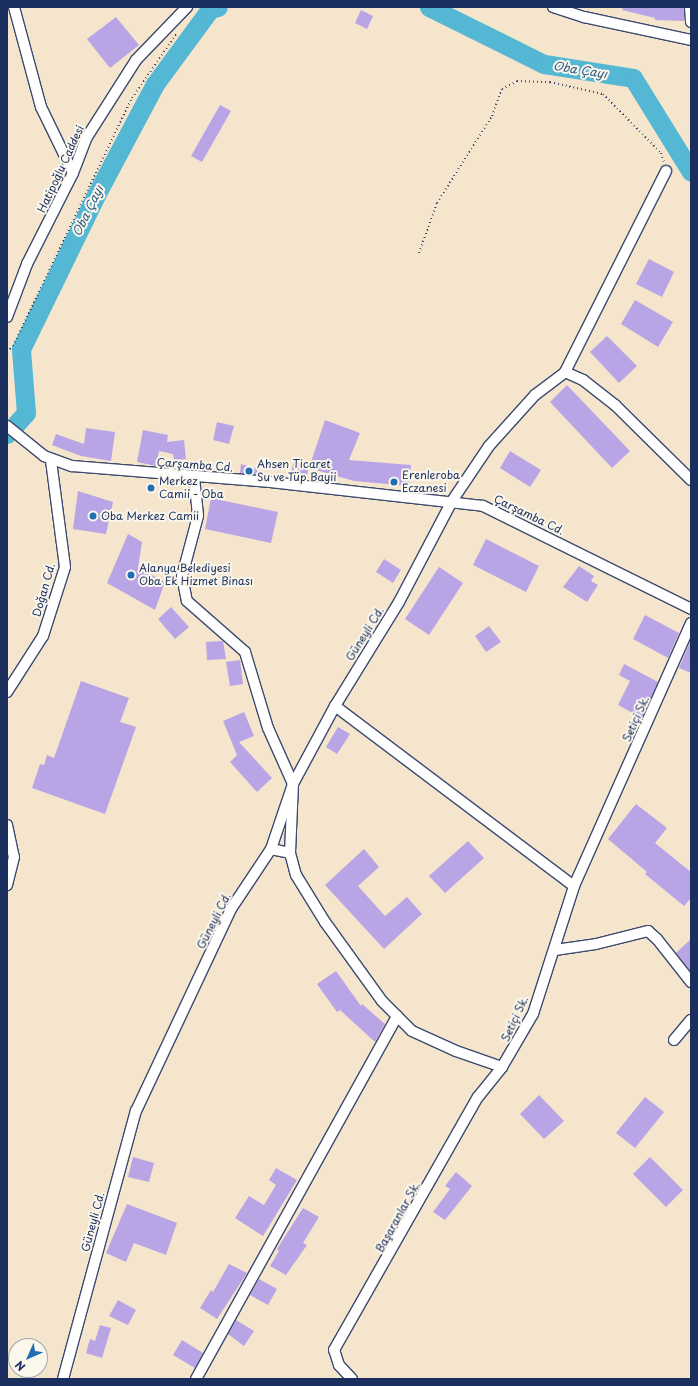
<!DOCTYPE html>
<html>
<head>
<meta charset="utf-8">
<style>
	body { margin:0 }
	#map { position:relative; width:698px; height:1386px; overflow:hidden; background:#f5e5cd; font-family:"Playpen Sans",sans-serif }
	div>[style] { position:absolute }
	[style*='--x'] { left:calc(var(--x)*1px); top:calc(var(--y)*1px); width:calc(var(--w)*1px); rotate:calc(var(--a)*1deg) }
	.river>* { height:19px; margin:-9.5px; padding:0 9.5px; transform-origin:9.5px; border-radius:9.5px; background:#54b7d3 }
	.building>* { inset:0; background:#b9a5e5 }
	.path>* { height:2px; margin-top:-1px; transform-origin:0; background:repeating-linear-gradient(90deg,#3c4a6f 0 1px,transparent 0 4px) }
	.roads { filter:drop-shadow(1px 0 #3c4a6f) drop-shadow(-1px 0 #3c4a6f) drop-shadow(0 1px #3c4a6f) drop-shadow(0 -1px #3c4a6f) }
	.minor>* { height:10px; margin:-5px; padding:0 5px; transform-origin:5px; border-radius:5px; background:#fff }
	.dots>* { width:11px; height:11px; translate:-50% -50%; box-sizing:border-box; border:2px solid #fbf7ec; border-radius:50% }
	span { translate:-50% -50%; white-space:nowrap; text-align:center; line-height:1.15; -webkit-text-stroke:4px #fbf7ec; paint-order:stroke }
	.street-label { font-size:11px; color:#1b2f5e }
	.poi-label { font-size:11px; color:#1b2f5e }
	.left { translate:0 -50%; text-align:left }
	.water-label { font-size:12px; color:#2c5881; font-style:italic }
	.frame { position:absolute; inset:0; border:8px solid #1b2f5e; pointer-events:none }
	.north { position:absolute; left:8px; top:1338px; width:40px; height:40px; box-sizing:border-box; background:#fbf7ec; border:1px solid #a1a7b3; border-radius:50%; rotate:225deg; font-size:11px; font-weight:700; line-height:16px; text-align:center; color:#1b2f5e }
	.north::after { content:''; display:block; margin:auto; width:14px; height:18px; background:#1f6fb2; clip-path:polygon(50% 0,100% 100%,50% 72%,0 100%) }
</style>
</head>
<body>
<div id="map">
	<div class="river">
		<div style="--x:429;--y:7;--w:128;--a:26.4"></div>
		<div style="--x:544;--y:64;--w:90;--a:8.9"></div>
		<div style="--x:633;--y:78;--w:110;--a:58.3"></div>
		<div style="--x:7;--y:434;--w:28;--a:-48"></div>
		<div style="--x:26;--y:413;--w:64;--a:-94.5"></div>
		<div style="--x:21;--y:349;--w:171;--a:-64"></div>
		<div style="--x:96;--y:195;--w:126;--a:-62"></div>
		<div style="--x:155;--y:84;--w:93;--a:-53.7"></div>
		<div style="--x:210;--y:9;--w:8;--a:-14"></div>
	</div>
	<div class="building">
		<div style="clip-path:polygon(623px 7px,684px 7px,684px 21px,655px 20px,655px 18px,622px 10px)"></div>
		<div style="clip-path:polygon(361px 10px,373px 16px,367px 29px,355px 23px)"></div>
		<div style="clip-path:polygon(116px 17px,139px 45px,110px 68px,87px 39px)"></div>
		<div style="clip-path:polygon(220px 105px,231px 111px,202px 162px,191px 156px)"></div>
		<div style="clip-path:polygon(649px 259px,674px 272px,662px 297px,636px 284px)"></div>
		<div style="clip-path:polygon(635px 300px,673px 322px,658px 347px,621px 324px)"></div>
		<div style="clip-path:polygon(607px 336px,637px 366px,619px 383px,590px 352px)"></div>
		<div style="clip-path:polygon(567px 385px,630px 451px,612px 468px,550px 402px)"></div>
		<div style="clip-path:polygon(325px 420px,360px 433px,349px 460px,411px 465px,409px 486px,354px 481px,309px 468px)"></div>
		<div style="clip-path:polygon(217px 422px,234px 426px,229px 444px,213px 440px)"></div>
		<div style="clip-path:polygon(86px 428px,115px 432px,111px 461px,81px 456px,52px 445px,56px 434px,84px 444px)"></div>
		<div style="clip-path:polygon(143px 430px,168px 435px,167px 442px,184px 440px,186px 459px,174px 460px,173px 454px,159px 451px,156px 466px,137px 462px)"></div>
		<div style="clip-path:polygon(510px 451px,541px 470px,530px 487px,500px 468px)"></div>
		<div style="clip-path:polygon(294px 461px,309px 464px,307px 476px,291px 473px)"></div>
		<div style="clip-path:polygon(241px 464px,258px 469px,257px 474px,240px 473px)"></div>
		<div style="clip-path:polygon(78px 491px,113px 502px,106px 534px,73px 529px)"></div>
		<div style="clip-path:polygon(211px 498px,278px 512px,271px 543px,205px 529px)"></div>
		<div style="clip-path:polygon(128px 534px,142px 542px,138px 568px,165px 582px,155px 610px,107px 583px)"></div>
		<div style="clip-path:polygon(486px 539px,539px 566px,526px 592px,473px 565px)"></div>
		<div style="clip-path:polygon(384px 559px,401px 570px,393px 583px,376px 572px)"></div>
		<div style="clip-path:polygon(579px 566px,594px 576px,591px 581px,598px 585px,587px 602px,563px 587px)"></div>
		<div style="clip-path:polygon(439px 567px,463px 583px,429px 635px,405px 619px)"></div>
		<div style="clip-path:polygon(171px 607px,189px 627px,175px 639px,158px 619px)"></div>
		<div style="clip-path:polygon(645px 615px,679px 633px,668px 658px,633px 639px)"></div>
		<div style="clip-path:polygon(489px 626px,501px 642px,486px 652px,475px 636px)"></div>
		<div style="clip-path:polygon(223px 641px,226px 659px,207px 660px,206px 642px)"></div>
		<div style="clip-path:polygon(690px 642px,691px 643px,691px 673px,679px 668px)"></div>
		<div style="clip-path:polygon(240px 660px,243px 684px,230px 686px,226px 662px)"></div>
		<div style="clip-path:polygon(624px 664px,658px 682px,642px 718px,618px 705px,630px 681px,619px 675px)"></div>
		<div style="clip-path:polygon(81px 681px,129px 698px,120px 722px,136px 727px,105px 814px,32px 788px,40px 764px,44px 765px,47px 755px,54px 758px)"></div>
		<div style="clip-path:polygon(244px 712px,254px 736px,239px 742px,272px 778px,257px 792px,230px 762px,237px 755px,223px 721px)"></div>
		<div style="clip-path:polygon(338px 727px,350px 734px,337px 754px,326px 747px)"></div>
		<div style="clip-path:polygon(636px 804px,667px 828px,655px 843px,691px 872px,691px 898px,684px 906px,645px 874px,647px 872px,608px 839px)"></div>
		<div style="clip-path:polygon(468px 841px,484px 858px,445px 893px,429px 876px)"></div>
		<div style="clip-path:polygon(364px 849px,379px 867px,358px 886px,385px 916px,407px 897px,422px 914px,384px 949px,325px 885px)"></div>
		<div style="clip-path:polygon(691px 939px,691px 972px,676px 953px)"></div>
		<div style="clip-path:polygon(336px 971px,361px 1006px,362px 1004px,385px 1024px,375px 1042px,340px 1010px,337px 1012px,317px 984px)"></div>
		<div style="clip-path:polygon(539px 1095px,564px 1121px,544px 1139px,520px 1114px)"></div>
		<div style="clip-path:polygon(645px 1097px,664px 1112px,635px 1148px,616px 1133px)"></div>
		<div style="clip-path:polygon(133px 1157px,154px 1163px,149px 1182px,128px 1177px)"></div>
		<div style="clip-path:polygon(650px 1157px,683px 1190px,666px 1207px,633px 1174px)"></div>
		<div style="clip-path:polygon(276px 1168px,297px 1180px,263px 1236px,235px 1218px,249px 1196px,264px 1205px,276px 1185px,269px 1180px)"></div>
		<div style="clip-path:polygon(456px 1172px,472px 1186px,445px 1220px,433px 1212px,450px 1189px,445px 1186px)"></div>
		<div style="clip-path:polygon(127px 1204px,177px 1223px,166px 1255px,134px 1243px,126px 1262px,106px 1253px)"></div>
		<div style="clip-path:polygon(303px 1208px,319px 1217px,303px 1243px,307px 1245px,286px 1275px,270px 1266px,279px 1251px,277px 1249px)"></div>
		<div style="clip-path:polygon(229px 1264px,247px 1273px,217px 1319px,200px 1308px,211px 1290px,213px 1292px)"></div>
		<div style="clip-path:polygon(259px 1279px,277px 1289px,268px 1305px,250px 1295px)"></div>
		<div style="clip-path:polygon(118px 1300px,136px 1310px,128px 1325px,109px 1316px)"></div>
		<div style="clip-path:polygon(236px 1320px,254px 1331px,244px 1346px,228px 1334px)"></div>
		<div style="clip-path:polygon(100px 1325px,111px 1328px,102px 1358px,86px 1353px,90px 1339px,95px 1341px)"></div>
		<div style="clip-path:polygon(182px 1340px,203px 1353px,195px 1368px,173px 1355px)"></div>
	</div>
	<div class="path">
		<div style="--x:419;--y:253;--w:53;--a:-70.2"></div>
		<div style="--x:437;--y:203;--w:103;--a:-57.7"></div>
		<div style="--x:492;--y:116;--w:29;--a:-70"></div>
		<div style="--x:502;--y:89;--w:17;--a:-28"></div>
		<div style="--x:517;--y:81;--w:33;--a:2"></div>
		<div style="--x:550;--y:82;--w:54;--a:12.8"></div>
		<div style="--x:603;--y:94;--w:83;--a:45.5"></div>
		<div style="--x:661;--y:153;--w:9;--a:72"></div>
		<div style="--x:7;--y:352;--w:8;--a:-45"></div>
		<div style="--x:13;--y:346;--w:275;--a:-64.4"></div>
		<div style="--x:132;--y:98;--w:79;--a:-55.3"></div>
	</div>
	<div class="roads">
		<div class="minor">
			<div style="--x:14;--y:7;--w:104;--a:74.9"></div>
			<div style="--x:41;--y:107;--w:73;--a:64.1"></div>
			<div style="--x:553;--y:7;--w:33;--a:18"></div>
			<div style="--x:584;--y:17;--w:109;--a:12.1"></div>
			<div style="--x:690;--y:7;--w:15;--a:86"></div>
			<div style="--x:7;--y:317;--w:57;--a:-69.3"></div>
			<div style="--x:27;--y:264;--w:102;--a:-63.2"></div>
			<div style="--x:73;--y:173;--w:39;--a:-69"></div>
			<div style="--x:87;--y:137;--w:91;--a:-57.5"></div>
			<div style="--x:136;--y:60;--w:74;--a:-46.1"></div>
			<div style="--x:565;--y:372;--w:225;--a:-63.3"></div>
			<div style="--x:7;--y:426;--w:48;--a:39"></div>
			<div style="--x:44;--y:456;--w:30;--a:20"></div>
			<div style="--x:72;--y:466;--w:199;--a:4.6"></div>
			<div style="--x:270;--y:482;--w:214;--a:6.4"></div>
			<div style="--x:483;--y:506;--w:232;--a:26.3"></div>
			<div style="--x:194;--y:477;--w:39;--a:84"></div>
			<div style="--x:198;--y:516;--w:62;--a:104.9"></div>
			<div style="--x:182;--y:576;--w:25;--a:79"></div>
			<div style="--x:187;--y:601;--w:77;--a:41.3"></div>
			<div style="--x:245;--y:652;--w:79;--a:73.2"></div>
			<div style="--x:268;--y:728;--w:61;--a:65.9"></div>
			<div style="--x:293;--y:784;--w:69;--a:92.5"></div>
			<div style="--x:290;--y:853;--w:23;--a:75"></div>
			<div style="--x:296;--y:875;--w:55;--a:58.3"></div>
			<div style="--x:325;--y:922;--w:97;--a:54.2"></div>
			<div style="--x:382;--y:1001;--w:42;--a:45"></div>
			<div style="--x:412;--y:1031;--w:48;--a:24.4"></div>
			<div style="--x:456;--y:1051;--w:49;--a:19.2"></div>
			<div style="--x:502;--y:1067;--w:61;--a:-59.7"></div>
			<div style="--x:533;--y:1014;--w:134;--a:-72.2"></div>
			<div style="--x:574;--y:886;--w:288;--a:-66"></div>
			<div style="--x:7;--y:692;--w:67;--a:-57.3"></div>
			<div style="--x:43;--y:636;--w:72;--a:-72.3"></div>
			<div style="--x:65;--y:567;--w:108;--a:-97.5"></div>
			<div style="--x:335;--y:706;--w:299;--a:37"></div>
			<div style="--x:7;--y:825;--w:33;--a:78"></div>
			<div style="--x:14;--y:857;--w:29;--a:104"></div>
			<div style="--x:271;--y:849;--w:19;--a:12"></div>
			<div style="--x:555;--y:950;--w:41;--a:-8.3"></div>
			<div style="--x:596;--y:944;--w:54;--a:-14"></div>
			<div style="--x:648;--y:931;--w:12;--a:42"></div>
			<div style="--x:657;--y:939;--w:55;--a:51.7"></div>
			<div style="--x:674;--y:1040;--w:26;--a:-50"></div>
			<div style="--x:63;--y:1379;--w:278;--a:-74.8"></div>
			<div style="--x:136;--y:1111;--w:223;--a:-64.8"></div>
			<div style="--x:231;--y:909;--w:72;--a:-56.3"></div>
			<div style="--x:271;--y:849;--w:69;--a:-71.3"></div>
			<div style="--x:293;--y:784;--w:89;--a:-61.7"></div>
			<div style="--x:335;--y:706;--w:122;--a:-58.4"></div>
			<div style="--x:399;--y:602;--w:114;--a:-62.3"></div>
			<div style="--x:452;--y:501;--w:66;--a:-56.1"></div>
			<div style="--x:489;--y:446;--w:69;--a:-48"></div>
			<div style="--x:535;--y:395;--w:38;--a:-37"></div>
			<div style="--x:565;--y:372;--w:20;--a:24"></div>
			<div style="--x:583;--y:380;--w:41;--a:38"></div>
			<div style="--x:615;--y:405;--w:107;--a:44.6"></div>
			<div style="--x:196;--y:1379;--w:415;--a:-61"></div>
			<div style="--x:352;--y:1379;--w:19;--a:-133"></div>
			<div style="--x:339;--y:1365;--w:16;--a:-108"></div>
			<div style="--x:334;--y:1350;--w:291;--a:-60.4"></div>
			<div style="--x:478;--y:1097;--w:38;--a:-51"></div>
		</div>
	</div>
	<div class="dots">
		<div style="left:249px;top:471px;background:#1f6fb2"></div>
		<div style="left:394px;top:482px;background:#1f6fb2"></div>
		<div style="left:151px;top:488px;background:#1f6fb2"></div>
		<div style="left:93px;top:516px;background:#1f6fb2"></div>
		<div style="left:131px;top:575px;background:#1f6fb2"></div>
	</div>
	<div class="street-label">
		<span style="left:61px;top:169px;rotate:-65deg">Hatipoğlu Caddesi</span>
		<span style="left:195px;top:465px;rotate:4deg">Çarşamba Cd.</span>
		<span style="left:529px;top:515px;rotate:26deg">Çarşamba Cd.</span>
		<span style="left:44px;top:590px;rotate:-74deg">Doğan Cd.</span>
		<span style="left:365px;top:634px;rotate:-58deg">Güneyli Cd.</span>
		<span style="left:636px;top:719px;rotate:-66deg">Setiçi Sk.</span>
		<span style="left:214px;top:921px;rotate:-63deg">Güneyli Cd.</span>
		<span style="left:515px;top:1019px;rotate:-65deg">Setiçi Sk.</span>
		<span style="left:398px;top:1217px;rotate:-61deg">Başaranlar Sk.</span>
		<span style="left:93px;top:1222px;rotate:-75deg">Güneyli Cd.</span>
	</div>
	<div class="poi-label">
		<span class="left" style="left:257px;top:471px">Ahsen Ticaret<br>Su ve Tüp Bayii</span>
		<span class="left" style="left:402px;top:482px">Erenleroba<br>Eczanesi</span>
		<span class="left" style="left:159px;top:488px">Merkez<br>Camii - Oba</span>
		<span class="left" style="left:101px;top:516px">Oba Merkez Camii</span>
		<span class="left" style="left:139px;top:575px">Alanya Belediyesi<br>Oba Ek Hizmet Binası</span>
	</div>
	<div class="water-label">
		<span style="left:580px;top:70px;rotate:9deg">Oba Çayı</span>
		<span style="left:88px;top:211px;rotate:-64deg">Oba Çayı</span>
	</div>
	<div class="frame"></div>
	<div class="north">N</div>
</div>
</body>
</html>
